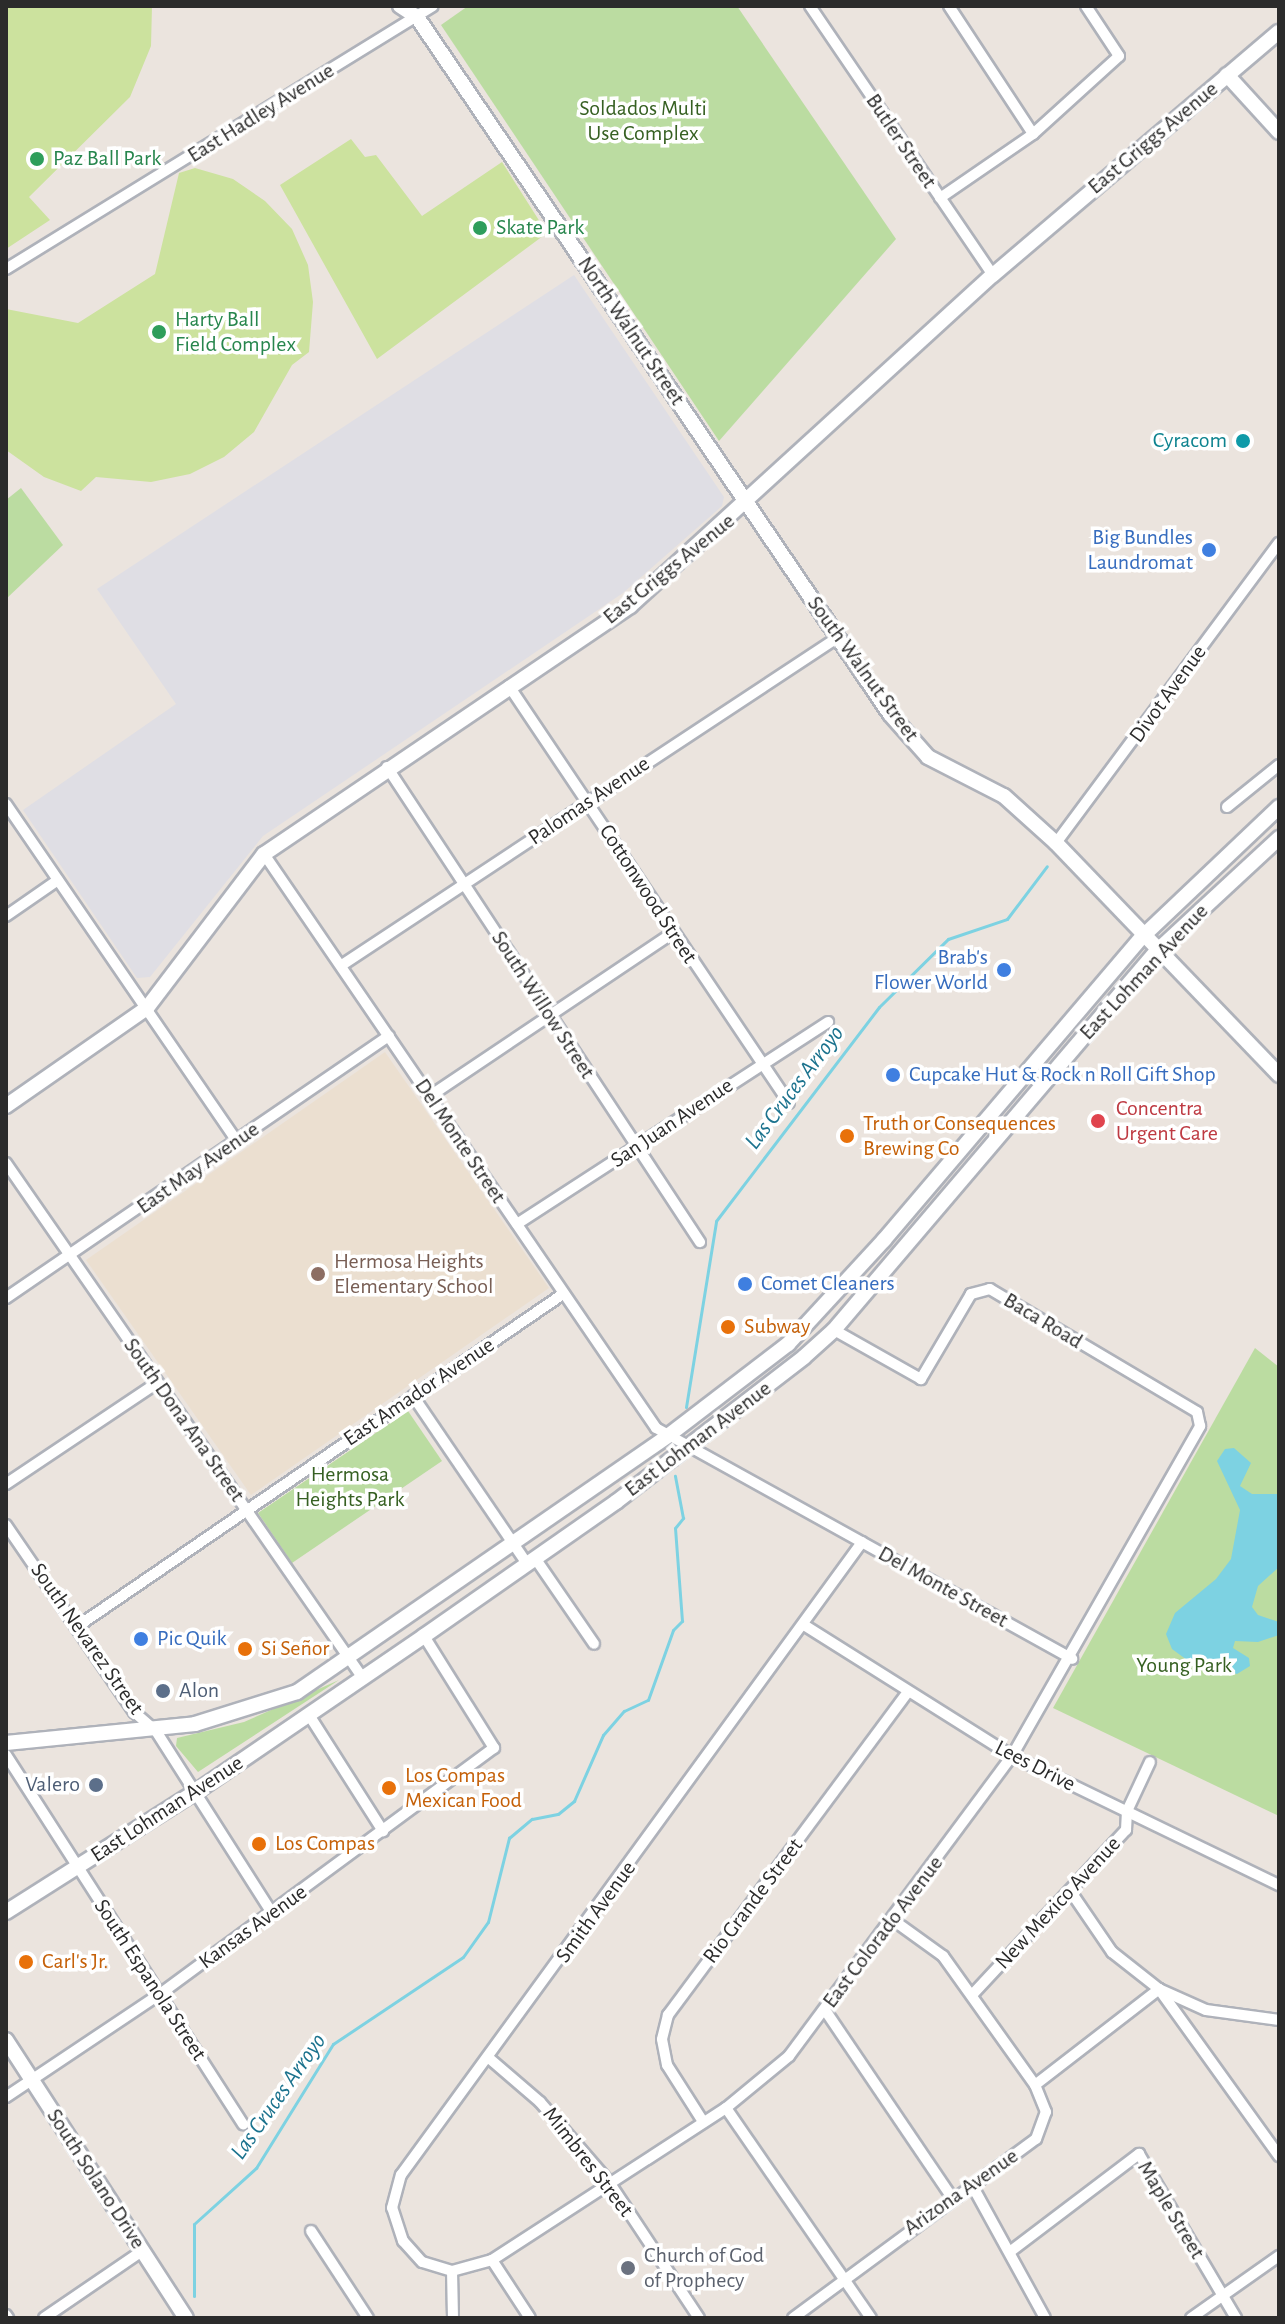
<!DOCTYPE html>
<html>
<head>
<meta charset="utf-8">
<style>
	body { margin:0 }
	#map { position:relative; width:1285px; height:2324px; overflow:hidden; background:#ebe4de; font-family:"Alegreya Sans",sans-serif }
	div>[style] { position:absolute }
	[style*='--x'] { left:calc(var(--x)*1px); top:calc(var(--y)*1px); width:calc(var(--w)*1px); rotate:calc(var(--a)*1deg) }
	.industrial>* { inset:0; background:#dfdee4 }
	.education>* { inset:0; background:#ebdfd0 }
	.green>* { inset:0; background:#bbdca1 }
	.pitch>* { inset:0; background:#cce29e }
	.water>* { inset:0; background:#7dd2e2 }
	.stream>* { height:3px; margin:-1.5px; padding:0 1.5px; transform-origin:1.5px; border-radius:1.5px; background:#7dd2e2 }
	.roads { filter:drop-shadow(2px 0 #afb2ba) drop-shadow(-2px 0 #afb2ba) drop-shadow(0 2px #afb2ba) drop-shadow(0 -2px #afb2ba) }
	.street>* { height:10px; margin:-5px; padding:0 5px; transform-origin:5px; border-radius:5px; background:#fff }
	.secondary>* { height:14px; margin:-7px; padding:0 7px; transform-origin:7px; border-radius:7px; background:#fff }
	.dots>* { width:22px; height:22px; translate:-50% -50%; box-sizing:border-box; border:4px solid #fff; border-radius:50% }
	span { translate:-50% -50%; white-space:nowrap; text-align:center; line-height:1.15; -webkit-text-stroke:7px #fff; paint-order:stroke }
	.park-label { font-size:22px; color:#366022 }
	.street-label { font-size:22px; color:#2b2b2b }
	.leisure-label { font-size:22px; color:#27864d }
	.left { translate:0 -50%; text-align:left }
	.culture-label { font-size:22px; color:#0d838f }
	.right { translate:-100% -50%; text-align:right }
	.shop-label { font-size:22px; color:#366cbe }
	.health-label { font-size:22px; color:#be3a42 }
	.food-label { font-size:22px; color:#c56008 }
	.education-label { font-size:22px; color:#785e54 }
	.service-label { font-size:22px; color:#4e5e75 }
	.worship-label { font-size:22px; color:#5b616d }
	.water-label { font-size:24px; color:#1c738e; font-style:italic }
	.frame { position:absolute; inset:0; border:8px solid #2b2b2b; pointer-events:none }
</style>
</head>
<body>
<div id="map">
	<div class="industrial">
		<div style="clip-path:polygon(574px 275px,724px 497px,722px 506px,623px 593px,263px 836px,150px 977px,137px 978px,23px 810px,176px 704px,97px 589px)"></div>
	</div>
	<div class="education">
		<div style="clip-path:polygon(385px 1052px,549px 1288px,251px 1495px,86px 1260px)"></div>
	</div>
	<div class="green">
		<div style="clip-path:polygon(468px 6px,737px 6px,896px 239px,719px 441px,441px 25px)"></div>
		<div style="clip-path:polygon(21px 488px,63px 545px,6px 599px,6px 500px)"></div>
		<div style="clip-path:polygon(1255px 1348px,1279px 1367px,1279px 1816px,1053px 1708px)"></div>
		<div style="clip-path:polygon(408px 1411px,442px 1461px,292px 1563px,258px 1513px)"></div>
		<div style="clip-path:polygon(339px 1680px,198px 1772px,176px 1746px,177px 1738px,244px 1722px)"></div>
	</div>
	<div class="pitch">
		<div style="clip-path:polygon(6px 6px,152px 6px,151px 46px,130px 97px,29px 197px,50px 220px,6px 249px)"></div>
		<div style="clip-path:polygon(351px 139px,365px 157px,376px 155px,422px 216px,502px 162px,547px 233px,377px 359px,280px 185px)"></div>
		<div style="clip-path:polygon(195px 168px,233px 179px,265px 201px,292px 229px,308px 265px,313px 302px,309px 352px,292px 365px,254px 432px,224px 457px,190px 474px,151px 482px,96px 477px,81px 491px,44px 477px,6px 450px,6px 309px,78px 323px,155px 274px,179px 173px)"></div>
	</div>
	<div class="water">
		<div style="clip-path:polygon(1234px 1448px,1251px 1463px,1240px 1486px,1252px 1494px,1279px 1494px,1279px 1567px,1258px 1586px,1252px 1607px,1258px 1615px,1279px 1622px,1279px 1635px,1258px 1642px,1235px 1641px,1233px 1648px,1249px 1658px,1250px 1666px,1237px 1674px,1187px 1660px,1172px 1649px,1166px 1634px,1175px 1613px,1216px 1579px,1231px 1559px,1240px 1510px,1217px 1461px,1225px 1449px)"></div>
	</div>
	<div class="stream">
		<div style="--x:686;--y:1407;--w:188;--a:-80.8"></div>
		<div style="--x:716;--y:1221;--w:269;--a:-52.7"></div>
		<div style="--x:879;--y:1007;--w:97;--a:-44.6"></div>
		<div style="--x:948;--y:939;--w:62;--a:-18.7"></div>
		<div style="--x:1007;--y:919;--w:66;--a:-53"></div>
		<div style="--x:194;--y:2296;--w:72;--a:-90"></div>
		<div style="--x:194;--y:2224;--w:84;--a:-42.1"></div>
		<div style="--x:256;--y:2168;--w:146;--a:-58.2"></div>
		<div style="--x:333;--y:2044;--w:156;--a:-33.8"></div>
		<div style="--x:463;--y:1957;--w:43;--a:-54.5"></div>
		<div style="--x:488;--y:1922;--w:87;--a:-76"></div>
		<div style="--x:509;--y:1838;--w:30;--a:-40"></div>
		<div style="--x:532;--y:1819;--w:26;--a:-11"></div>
		<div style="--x:558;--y:1814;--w:21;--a:-39"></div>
		<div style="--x:574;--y:1801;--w:72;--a:-66.3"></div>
		<div style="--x:603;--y:1735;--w:32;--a:-49"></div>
		<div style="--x:624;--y:1711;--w:26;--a:-25"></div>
		<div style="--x:648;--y:1700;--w:74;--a:-70.3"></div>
		<div style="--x:673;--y:1630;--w:13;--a:-45"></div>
		<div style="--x:682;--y:1621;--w:93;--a:-94.3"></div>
		<div style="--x:675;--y:1528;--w:13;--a:-51"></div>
		<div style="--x:683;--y:1518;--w:43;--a:-100.8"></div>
	</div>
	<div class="roads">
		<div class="street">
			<div style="--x:810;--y:6;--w:325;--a:55.8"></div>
			<div style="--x:949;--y:6;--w:153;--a:56.7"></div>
			<div style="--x:940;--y:198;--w:113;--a:-34.5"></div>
			<div style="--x:1033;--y:134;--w:116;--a:-42.2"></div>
			<div style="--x:1119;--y:56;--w:60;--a:-123.4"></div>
			<div style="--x:6;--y:269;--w:501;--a:-31.63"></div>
			<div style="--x:509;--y:686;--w:502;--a:56.12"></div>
			<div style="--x:387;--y:767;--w:569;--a:56.62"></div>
			<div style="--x:6;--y:804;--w:409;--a:55.6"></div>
			<div style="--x:1227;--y:807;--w:67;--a:-38.9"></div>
			<div style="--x:1056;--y:843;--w:374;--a:-53.4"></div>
			<div style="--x:264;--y:854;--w:695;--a:55.67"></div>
			<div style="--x:656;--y:1428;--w:476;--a:29"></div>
			<div style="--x:6;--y:916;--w:63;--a:-34.7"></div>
			<div style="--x:342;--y:965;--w:593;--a:-33.45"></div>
			<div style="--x:430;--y:1096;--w:293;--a:-33.9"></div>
			<div style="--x:6;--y:1163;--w:625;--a:55.29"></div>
			<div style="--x:517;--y:1224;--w:371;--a:-33"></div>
			<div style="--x:6;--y:1298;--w:464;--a:-34.4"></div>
			<div style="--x:413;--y:1396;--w:201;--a:55.8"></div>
			<div style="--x:6;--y:1484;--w:182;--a:-33.8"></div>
			<div style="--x:6;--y:1525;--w:227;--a:55.6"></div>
			<div style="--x:134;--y:1712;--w:29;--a:41"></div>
			<div style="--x:156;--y:1731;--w:216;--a:57.5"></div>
			<div style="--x:535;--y:1558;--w:104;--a:55.5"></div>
			<div style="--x:804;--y:1625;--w:246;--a:32.2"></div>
			<div style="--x:1012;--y:1756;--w:297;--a:25.8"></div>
			<div style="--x:78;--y:1626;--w:588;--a:-34.39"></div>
			<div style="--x:309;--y:1715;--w:138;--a:57.5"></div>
			<div style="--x:6;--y:1755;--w:439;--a:57.3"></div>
			<div style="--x:1071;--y:1892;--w:73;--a:55.7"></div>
			<div style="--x:1112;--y:1952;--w:60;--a:38.2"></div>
			<div style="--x:1159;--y:1989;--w:51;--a:24.1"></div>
			<div style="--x:1206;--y:2010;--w:74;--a:7.8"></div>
			<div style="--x:893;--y:1920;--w:62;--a:35.8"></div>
			<div style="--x:943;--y:1956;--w:158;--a:54.5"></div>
			<div style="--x:972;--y:1995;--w:226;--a:-47"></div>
			<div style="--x:1126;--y:1830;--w:19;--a:-87"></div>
			<div style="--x:1127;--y:1811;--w:54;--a:-64.9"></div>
			<div style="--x:825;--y:2010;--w:225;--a:55.9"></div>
			<div style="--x:490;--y:2059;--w:66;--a:40.7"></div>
			<div style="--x:540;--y:2102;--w:106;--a:49.2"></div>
			<div style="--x:609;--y:2182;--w:163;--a:56.5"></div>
			<div style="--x:6;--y:2097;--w:185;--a:-33.8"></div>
			<div style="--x:160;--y:1994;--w:415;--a:-36.4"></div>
			<div style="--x:494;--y:1748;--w:132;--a:-122"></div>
			<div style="--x:726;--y:2108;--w:255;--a:55.4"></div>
			<div style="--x:702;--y:2120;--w:65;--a:-122.5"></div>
			<div style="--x:667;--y:2065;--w:26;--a:-101"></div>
			<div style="--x:662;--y:2039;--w:25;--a:-76"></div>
			<div style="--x:668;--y:2015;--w:401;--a:-53.4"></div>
			<div style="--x:973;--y:2187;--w:149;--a:61.2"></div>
			<div style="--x:311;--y:2231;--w:104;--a:56.8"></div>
			<div style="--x:1011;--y:2251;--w:161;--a:-37.2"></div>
			<div style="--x:1139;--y:2154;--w:191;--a:59.4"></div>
			<div style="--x:492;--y:2260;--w:69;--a:56.8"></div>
			<div style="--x:452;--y:2271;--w:31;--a:-163"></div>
			<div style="--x:422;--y:2262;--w:28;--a:-132"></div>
			<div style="--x:403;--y:2241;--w:35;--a:-108"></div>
			<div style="--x:392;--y:2208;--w:34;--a:-75"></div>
			<div style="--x:401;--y:2175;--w:783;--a:-53.93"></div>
			<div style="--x:6;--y:2315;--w:4;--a:56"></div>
			<div style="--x:44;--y:2318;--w:119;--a:-34.4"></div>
			<div style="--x:453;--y:2318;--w:47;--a:-91.2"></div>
			<div style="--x:452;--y:2271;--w:41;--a:-15.4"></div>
			<div style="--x:492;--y:2260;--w:279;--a:-33"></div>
			<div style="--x:726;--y:2108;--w:82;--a:-39.5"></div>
			<div style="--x:789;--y:2056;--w:374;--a:-53.4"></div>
			<div style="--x:1012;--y:1756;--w:380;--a:-60.3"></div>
			<div style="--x:1200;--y:1426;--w:14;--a:-102"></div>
			<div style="--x:1197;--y:1412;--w:241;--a:-149.3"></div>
			<div style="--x:990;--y:1289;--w:20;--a:165"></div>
			<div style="--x:971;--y:1294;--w:99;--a:120.5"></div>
			<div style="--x:921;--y:1379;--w:100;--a:-150.6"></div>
			<div style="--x:793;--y:2318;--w:302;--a:-36.4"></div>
			<div style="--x:1036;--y:2139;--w:29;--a:-70"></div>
			<div style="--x:1046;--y:2112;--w:29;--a:-112"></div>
			<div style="--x:1035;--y:2085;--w:157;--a:-37.7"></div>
			<div style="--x:1159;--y:1989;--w:206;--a:54.3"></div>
			<div style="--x:1191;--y:2318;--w:108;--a:-35.2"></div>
		</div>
		<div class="secondary">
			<div style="--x:400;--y:6;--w:20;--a:33"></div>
			<div style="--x:417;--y:17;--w:842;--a:55.84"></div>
			<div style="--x:890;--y:714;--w:57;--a:48.5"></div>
			<div style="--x:928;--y:757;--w:85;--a:27.2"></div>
			<div style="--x:1004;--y:796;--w:70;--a:42.1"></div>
			<div style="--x:1056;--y:843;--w:322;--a:46.1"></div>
			<div style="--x:1227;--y:75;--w:77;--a:47.6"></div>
			<div style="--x:6;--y:1106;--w:172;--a:-34.8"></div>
			<div style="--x:147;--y:1008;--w:193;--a:-52.8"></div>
			<div style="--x:264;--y:854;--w:442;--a:-34.1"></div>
			<div style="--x:630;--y:606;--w:491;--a:-42.4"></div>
			<div style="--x:993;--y:275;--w:375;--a:-40.4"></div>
			<div style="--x:6;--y:1743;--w:190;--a:-5.7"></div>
			<div style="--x:195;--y:1724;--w:107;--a:-17.4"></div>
			<div style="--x:297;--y:1692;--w:452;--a:-34.6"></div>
			<div style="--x:669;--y:1435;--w:150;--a:-37.4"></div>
			<div style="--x:788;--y:1344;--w:142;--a:-47.3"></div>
			<div style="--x:884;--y:1240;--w:398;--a:-49.6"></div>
			<div style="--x:1142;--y:937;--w:189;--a:-43.5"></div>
			<div style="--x:6;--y:1912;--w:226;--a:-32.4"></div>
			<div style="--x:197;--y:1791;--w:275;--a:-34.3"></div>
			<div style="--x:424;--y:1636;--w:234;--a:-34.9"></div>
			<div style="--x:616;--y:1502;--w:237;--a:-37.6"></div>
			<div style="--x:804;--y:1357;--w:40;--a:-42"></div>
			<div style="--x:834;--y:1330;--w:497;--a:-49.6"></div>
			<div style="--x:1156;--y:952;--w:168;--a:-42.8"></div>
			<div style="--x:6;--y:2040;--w:331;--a:57.1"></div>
		</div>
	</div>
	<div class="dots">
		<div style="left:37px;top:159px;background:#2e9e5b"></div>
		<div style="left:480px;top:228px;background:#2e9e5b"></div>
		<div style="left:159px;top:332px;background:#2e9e5b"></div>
		<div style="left:1243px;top:441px;background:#0f9aa8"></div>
		<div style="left:1209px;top:550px;background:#3f7fe0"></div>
		<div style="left:1004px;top:970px;background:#3f7fe0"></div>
		<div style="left:893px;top:1075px;background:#3f7fe0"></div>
		<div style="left:1098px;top:1121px;background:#e0444e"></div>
		<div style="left:847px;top:1136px;background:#e8710a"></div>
		<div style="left:318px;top:1274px;background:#8d6e63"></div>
		<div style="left:745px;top:1284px;background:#3f7fe0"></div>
		<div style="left:728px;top:1327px;background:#e8710a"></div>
		<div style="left:141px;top:1639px;background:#3f7fe0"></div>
		<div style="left:245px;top:1649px;background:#e8710a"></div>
		<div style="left:163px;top:1691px;background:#5c6f8a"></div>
		<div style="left:96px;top:1785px;background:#5c6f8a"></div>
		<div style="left:389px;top:1788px;background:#e8710a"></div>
		<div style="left:259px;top:1844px;background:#e8710a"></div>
		<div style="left:26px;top:1962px;background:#e8710a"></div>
		<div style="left:628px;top:2268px;background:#6b7280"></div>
	</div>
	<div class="park-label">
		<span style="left:643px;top:121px">Soldados Multi<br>Use Complex</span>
		<span style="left:350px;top:1487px">Hermosa<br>Heights Park</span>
		<span style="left:1184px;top:1666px">Young Park</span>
	</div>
	<div class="street-label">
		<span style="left:261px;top:113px;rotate:-32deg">East Hadley Avenue</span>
		<span style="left:1153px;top:138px;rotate:-40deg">East Griggs Avenue</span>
		<span style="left:901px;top:141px;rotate:56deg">Butler Street</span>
		<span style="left:631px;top:331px;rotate:56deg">North Walnut Street</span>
		<span style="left:669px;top:569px;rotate:-39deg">East Griggs Avenue</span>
		<span style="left:863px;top:669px;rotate:54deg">South Walnut Street</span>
		<span style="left:1168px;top:694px;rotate:-54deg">Divot Avenue</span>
		<span style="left:589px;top:801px;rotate:-34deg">Palomas Avenue</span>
		<span style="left:648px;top:894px;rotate:57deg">Cottonwood Street</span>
		<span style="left:1144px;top:972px;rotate:-47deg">East Lohman Avenue</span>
		<span style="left:543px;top:1005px;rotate:57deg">South Willow Street</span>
		<span style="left:672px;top:1123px;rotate:-34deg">San Juan Avenue</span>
		<span style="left:460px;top:1141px;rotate:56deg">Del Monte Street</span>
		<span style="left:198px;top:1168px;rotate:-35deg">East May Avenue</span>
		<span style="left:1043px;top:1321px;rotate:31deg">Baca Road</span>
		<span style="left:419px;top:1392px;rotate:-34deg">East Amador Avenue</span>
		<span style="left:184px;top:1420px;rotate:55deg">South Dona Ana Street</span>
		<span style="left:698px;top:1439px;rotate:-37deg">East Lohman Avenue</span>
		<span style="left:943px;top:1587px;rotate:29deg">Del Monte Street</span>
		<span style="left:87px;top:1639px;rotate:55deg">South Nevarez Street</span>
		<span style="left:1035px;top:1766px;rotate:27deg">Lees Drive</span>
		<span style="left:167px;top:1809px;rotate:-33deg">East Lohman Avenue</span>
		<span style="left:753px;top:1901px;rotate:-53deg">Rio Grande Street</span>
		<span style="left:1058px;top:1903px;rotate:-47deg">New Mexico Avenue</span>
		<span style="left:596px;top:1912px;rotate:-54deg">Smith Avenue</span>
		<span style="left:253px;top:1927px;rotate:-36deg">Kansas Avenue</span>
		<span style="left:883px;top:1932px;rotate:-53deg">East Colorado Avenue</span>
		<span style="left:150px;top:1980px;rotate:57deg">South Espanola Street</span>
		<span style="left:588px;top:2162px;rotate:52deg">Mimbres Street</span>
		<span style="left:96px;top:2179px;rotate:57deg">South Solano Drive</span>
		<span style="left:961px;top:2192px;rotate:-35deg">Arizona Avenue</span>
		<span style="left:1171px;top:2210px;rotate:59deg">Maple Street</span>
	</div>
	<div class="leisure-label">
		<span class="left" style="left:53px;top:159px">Paz Ball Park</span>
		<span class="left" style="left:496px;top:228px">Skate Park</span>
		<span class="left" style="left:175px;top:332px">Harty Ball<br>Field Complex</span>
	</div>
	<div class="culture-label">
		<span class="right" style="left:1227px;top:441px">Cyracom</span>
	</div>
	<div class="shop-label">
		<span class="right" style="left:1193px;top:550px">Big Bundles<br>Laundromat</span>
		<span class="right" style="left:988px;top:970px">Brab's<br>Flower World</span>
		<span class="left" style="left:909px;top:1075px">Cupcake Hut &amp; Rock n Roll Gift Shop</span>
		<span class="left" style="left:761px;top:1284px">Comet Cleaners</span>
		<span class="left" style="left:157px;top:1639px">Pic Quik</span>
	</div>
	<div class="health-label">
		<span class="left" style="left:1116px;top:1121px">Concentra<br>Urgent Care</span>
	</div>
	<div class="food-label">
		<span class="left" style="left:863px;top:1136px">Truth or Consequences<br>Brewing Co</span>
		<span class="left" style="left:744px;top:1327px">Subway</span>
		<span class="left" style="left:261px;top:1649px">Si Señor</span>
		<span class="left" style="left:405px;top:1788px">Los Compas<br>Mexican Food</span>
		<span class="left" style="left:275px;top:1844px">Los Compas</span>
		<span class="left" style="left:42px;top:1962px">Carl's Jr.</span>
	</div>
	<div class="education-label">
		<span class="left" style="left:334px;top:1274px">Hermosa Heights<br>Elementary School</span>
	</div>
	<div class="service-label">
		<span class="left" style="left:179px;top:1691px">Alon</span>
		<span class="right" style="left:80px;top:1785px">Valero</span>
	</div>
	<div class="worship-label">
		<span class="left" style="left:644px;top:2268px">Church of God<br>of Prophecy</span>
	</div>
	<div class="water-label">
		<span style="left:795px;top:1088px;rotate:-53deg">Las Cruces Arroyo</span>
		<span style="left:279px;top:2097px;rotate:-55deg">Las Cruces Arroyo</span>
	</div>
	<div class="frame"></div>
</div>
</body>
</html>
